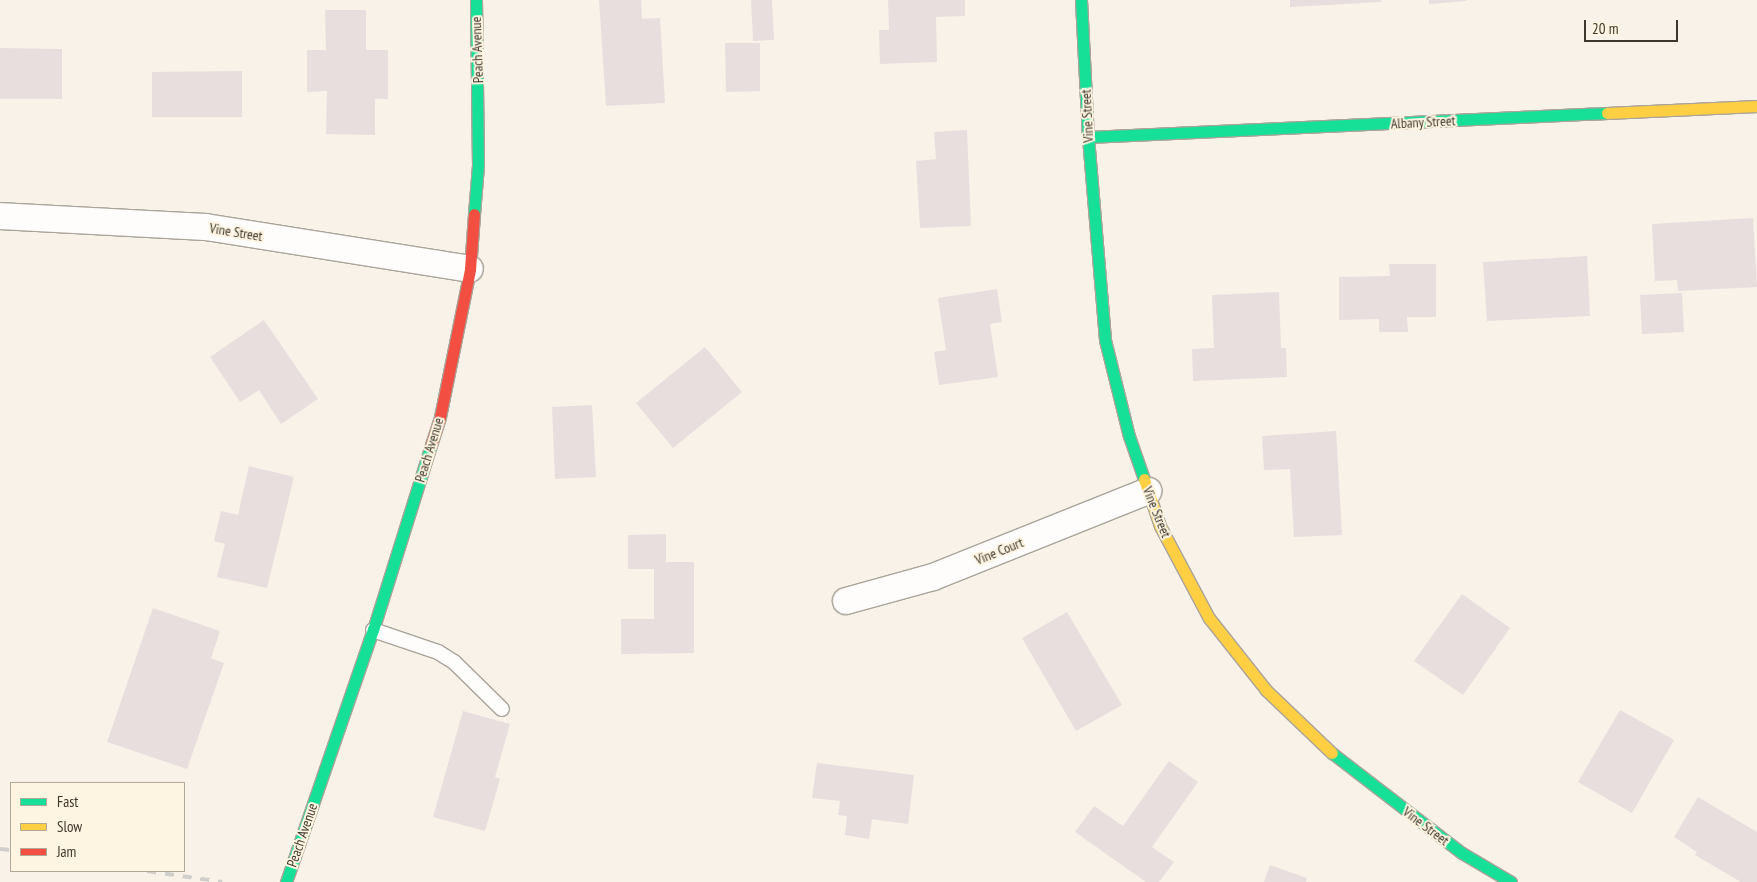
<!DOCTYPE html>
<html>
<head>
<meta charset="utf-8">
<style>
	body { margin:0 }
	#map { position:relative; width:1757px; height:882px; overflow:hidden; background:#f8f2e8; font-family:"PT Sans Narrow",sans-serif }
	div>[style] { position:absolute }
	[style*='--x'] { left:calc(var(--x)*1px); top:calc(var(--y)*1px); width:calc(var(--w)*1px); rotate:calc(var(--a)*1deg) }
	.building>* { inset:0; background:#e8dede }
	.roads { filter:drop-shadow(1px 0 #aaa49a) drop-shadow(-1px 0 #aaa49a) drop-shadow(0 1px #aaa49a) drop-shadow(0 -1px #aaa49a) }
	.lane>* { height:14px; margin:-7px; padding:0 7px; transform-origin:7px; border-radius:7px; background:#fefdfc }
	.street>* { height:26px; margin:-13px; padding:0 13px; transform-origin:13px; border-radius:13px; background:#fefdfc }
	.fast>* { height:11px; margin:-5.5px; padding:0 5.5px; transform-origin:5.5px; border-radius:5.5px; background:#16e098 }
	.slow>* { height:11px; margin:-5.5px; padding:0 5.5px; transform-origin:5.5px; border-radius:5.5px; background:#ffcf43 }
	.jam>* { height:11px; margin:-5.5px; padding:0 5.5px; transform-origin:5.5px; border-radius:5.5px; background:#f24e42 }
	.rail>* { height:4px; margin-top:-2px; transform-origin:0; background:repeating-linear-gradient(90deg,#d1cfcc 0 9px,transparent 0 18px) }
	span { translate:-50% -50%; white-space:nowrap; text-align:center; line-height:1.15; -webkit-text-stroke:4px #fef4e2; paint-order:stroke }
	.street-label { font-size:14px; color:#3e372b }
	.legend { position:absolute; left:10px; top:782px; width:175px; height:90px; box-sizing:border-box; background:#fef4e2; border:1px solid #b1a899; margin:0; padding:6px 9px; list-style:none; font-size:15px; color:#3e372b }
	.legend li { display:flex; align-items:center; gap:10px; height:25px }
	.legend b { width:25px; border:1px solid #b1a899 }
	.scale { position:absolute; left:1584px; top:20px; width:94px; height:22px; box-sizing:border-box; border:2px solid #3e372b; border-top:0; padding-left:6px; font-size:15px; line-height:18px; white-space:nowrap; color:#3e372b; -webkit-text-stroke:4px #fef4e2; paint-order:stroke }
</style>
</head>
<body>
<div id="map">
	<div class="building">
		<div style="clip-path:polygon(599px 0,641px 0,642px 19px,660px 18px,665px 103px,606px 106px)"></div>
		<div style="clip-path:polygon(751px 0,772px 0,774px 40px,753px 41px)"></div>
		<div style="clip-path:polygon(888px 0,965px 0,965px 16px,936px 17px,937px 62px,880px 64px,879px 30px,889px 30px)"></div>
		<div style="clip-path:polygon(1290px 0,1381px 0,1381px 2px,1290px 7px)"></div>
		<div style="clip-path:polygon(1429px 0,1466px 0,1466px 1px,1429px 4px)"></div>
		<div style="clip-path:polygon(325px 10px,366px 10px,366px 50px,388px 50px,388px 99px,375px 99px,375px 135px,326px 134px,327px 91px,307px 92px,307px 50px,326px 50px)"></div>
		<div style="clip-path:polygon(725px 43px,760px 43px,760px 91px,726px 92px)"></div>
		<div style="clip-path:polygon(0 48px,62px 49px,62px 99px,0 99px)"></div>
		<div style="clip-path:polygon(242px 71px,242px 117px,152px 117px,152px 72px)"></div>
		<div style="clip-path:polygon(967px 130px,971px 226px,920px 228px,916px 161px,936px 159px,934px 132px)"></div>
		<div style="clip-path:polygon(1753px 218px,1757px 287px,1678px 291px,1677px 280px,1655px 281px,1652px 224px)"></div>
		<div style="clip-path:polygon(1587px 256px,1590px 316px,1487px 321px,1483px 262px)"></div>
		<div style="clip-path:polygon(1389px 264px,1436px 264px,1436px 317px,1407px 317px,1408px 332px,1379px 332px,1379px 319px,1339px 320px,1339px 277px,1390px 276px)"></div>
		<div style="clip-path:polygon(997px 289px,1002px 322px,990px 324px,998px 377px,939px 385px,934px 352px,946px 350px,938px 298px)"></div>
		<div style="clip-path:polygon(1279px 292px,1281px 348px,1286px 348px,1287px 377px,1193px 381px,1192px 349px,1214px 348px,1212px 295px)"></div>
		<div style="clip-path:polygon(1682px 293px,1684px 332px,1642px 334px,1640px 295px)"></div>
		<div style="clip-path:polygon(264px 320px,318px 399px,281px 424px,259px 390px,240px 402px,210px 357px)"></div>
		<div style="clip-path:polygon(705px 347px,742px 392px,673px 448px,636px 403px)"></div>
		<div style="clip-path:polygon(592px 405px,596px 477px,555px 479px,552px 407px)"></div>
		<div style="clip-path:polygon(1336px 431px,1342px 535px,1294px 537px,1290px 469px,1264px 470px,1262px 436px)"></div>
		<div style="clip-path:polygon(249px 466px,294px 477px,267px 588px,217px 577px,225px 544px,214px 541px,221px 511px,238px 515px)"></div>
		<div style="clip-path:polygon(666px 534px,666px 562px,694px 562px,694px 653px,621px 654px,621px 619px,654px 619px,654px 569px,628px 569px,628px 535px)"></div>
		<div style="clip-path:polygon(1462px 594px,1510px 628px,1463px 695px,1414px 661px)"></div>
		<div style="clip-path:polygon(153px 608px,220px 631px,211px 658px,224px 663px,187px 769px,107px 742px)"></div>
		<div style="clip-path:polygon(1067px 612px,1122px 705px,1076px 731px,1022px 638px)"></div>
		<div style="clip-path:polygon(1620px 710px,1674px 740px,1632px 813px,1578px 782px)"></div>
		<div style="clip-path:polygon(463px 711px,510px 724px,495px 777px,500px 779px,485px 831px,433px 817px)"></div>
		<div style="clip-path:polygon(1169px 761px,1198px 782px,1152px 847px,1174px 862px,1159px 882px,1146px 882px,1075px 832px,1094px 806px,1123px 826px)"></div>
		<div style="clip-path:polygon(817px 763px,914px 775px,908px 824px,872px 819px,869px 839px,845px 835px,847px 816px,838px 815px,840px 801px,812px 798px)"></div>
		<div style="clip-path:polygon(1698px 797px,1757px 832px,1757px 882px,1741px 882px,1695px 855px,1697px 852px,1674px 837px)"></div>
		<div style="clip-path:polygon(1270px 865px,1307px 878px,1306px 882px,1264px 882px)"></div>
	</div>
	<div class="roads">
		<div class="lane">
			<div style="--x:373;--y:630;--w:69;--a:18.7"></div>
			<div style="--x:438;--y:652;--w:19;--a:32"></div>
			<div style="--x:454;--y:662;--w:67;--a:44.4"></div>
		</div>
		<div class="street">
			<div style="--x:0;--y:216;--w:206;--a:3.1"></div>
			<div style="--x:206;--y:227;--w:267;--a:9"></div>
			<div style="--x:846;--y:601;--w:90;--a:-15.4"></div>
			<div style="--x:933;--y:577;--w:232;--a:-21.8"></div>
		</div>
		<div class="fast">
			<div style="--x:1081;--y:0;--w:137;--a:87.1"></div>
			<div style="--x:1088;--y:137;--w:204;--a:85.2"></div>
			<div style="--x:1105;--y:340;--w:99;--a:76"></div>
			<div style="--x:1129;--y:436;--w:46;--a:70.8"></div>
			<div style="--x:1088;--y:137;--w:520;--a:-2.65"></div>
			<div style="--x:474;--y:214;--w:49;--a:-85.3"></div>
			<div style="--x:478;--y:165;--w:165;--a:-90.7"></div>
			<div style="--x:1332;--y:753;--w:164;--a:37.6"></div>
			<div style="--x:1462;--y:853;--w:57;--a:30.6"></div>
			<div style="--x:286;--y:882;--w:267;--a:-71"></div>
			<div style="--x:373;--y:630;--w:194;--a:-72.6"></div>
		</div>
		<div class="slow">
			<div style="--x:1607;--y:113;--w:150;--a:-2.7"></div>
			<div style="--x:1144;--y:479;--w:50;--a:71.2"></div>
			<div style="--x:1160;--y:526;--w:104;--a:62"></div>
			<div style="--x:1209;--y:618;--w:92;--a:51.6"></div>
			<div style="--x:1266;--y:690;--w:91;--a:43.7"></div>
		</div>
		<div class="jam">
			<div style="--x:431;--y:445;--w:29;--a:-72"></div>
			<div style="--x:440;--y:417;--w:151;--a:-78.5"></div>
			<div style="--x:470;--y:269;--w:55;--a:-85.8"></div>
		</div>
	</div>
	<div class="rail">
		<div style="--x:0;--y:849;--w:11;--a:5"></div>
		<div style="--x:147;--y:871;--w:76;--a:8.3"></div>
	</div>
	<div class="street-label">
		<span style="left:477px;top:50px;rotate:-92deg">Peach Avenue</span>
		<span style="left:1087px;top:116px;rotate:-93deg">Vine Street</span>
		<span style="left:1423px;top:122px;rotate:-3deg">Albany Street</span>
		<span style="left:236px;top:232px;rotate:9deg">Vine Street</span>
		<span style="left:429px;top:450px;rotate:-73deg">Peach Avenue</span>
		<span style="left:1157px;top:512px;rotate:68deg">Vine Street</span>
		<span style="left:999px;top:551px;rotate:-22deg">Vine Court</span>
		<span style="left:1426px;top:826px;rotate:37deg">Vine Street</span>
		<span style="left:302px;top:835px;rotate:-71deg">Peach Avenue</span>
	</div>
	<ul class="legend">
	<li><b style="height:6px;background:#16e098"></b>Fast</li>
	<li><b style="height:6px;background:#ffcf43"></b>Slow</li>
	<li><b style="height:6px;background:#f24e42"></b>Jam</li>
	</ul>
	<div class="scale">20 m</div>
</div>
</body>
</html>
